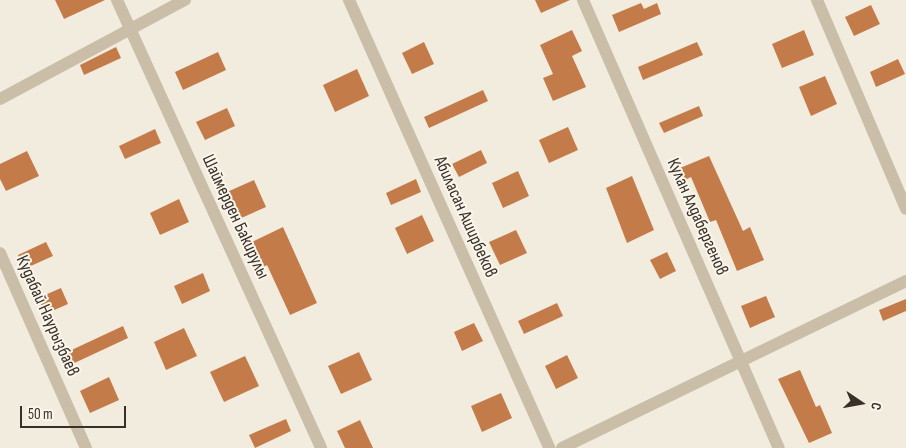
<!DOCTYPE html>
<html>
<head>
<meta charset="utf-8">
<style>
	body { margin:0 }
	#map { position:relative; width:906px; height:448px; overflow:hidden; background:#f2ecde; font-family:"Sofia Sans Condensed",sans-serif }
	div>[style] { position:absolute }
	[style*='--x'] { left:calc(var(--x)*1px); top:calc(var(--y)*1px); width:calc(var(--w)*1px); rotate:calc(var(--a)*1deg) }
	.building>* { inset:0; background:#c47b4a }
	.minor>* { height:12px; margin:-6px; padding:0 6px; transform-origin:6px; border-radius:6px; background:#cabea9 }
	span { translate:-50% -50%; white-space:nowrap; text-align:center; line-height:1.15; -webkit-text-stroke:4px #faf5ea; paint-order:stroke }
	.street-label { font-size:18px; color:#383029 }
	.north { position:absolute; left:836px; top:378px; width:50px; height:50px; -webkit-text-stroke:4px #faf5ea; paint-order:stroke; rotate:102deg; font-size:14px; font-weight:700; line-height:20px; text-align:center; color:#383029 }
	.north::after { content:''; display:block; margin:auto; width:18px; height:22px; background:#383029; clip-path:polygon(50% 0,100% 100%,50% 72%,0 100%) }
	.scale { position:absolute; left:20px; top:406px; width:106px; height:22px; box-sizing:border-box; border:2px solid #383029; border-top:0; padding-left:6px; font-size:15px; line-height:18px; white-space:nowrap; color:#383029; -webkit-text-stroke:4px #faf5ea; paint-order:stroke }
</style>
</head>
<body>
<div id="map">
	<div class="building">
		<div style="clip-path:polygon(55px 0,105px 0,64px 19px)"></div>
		<div style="clip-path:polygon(535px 0,570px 0,541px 13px)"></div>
		<div style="clip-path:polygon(641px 3px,644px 9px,657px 3px,661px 14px,619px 32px,612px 15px)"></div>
		<div style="clip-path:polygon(871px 5px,880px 24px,854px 36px,845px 17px)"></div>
		<div style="clip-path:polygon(572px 30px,582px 51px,572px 56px,586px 87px,553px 101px,543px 78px,553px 74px,540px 45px)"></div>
		<div style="clip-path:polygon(804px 30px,814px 55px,782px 68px,772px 44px)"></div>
		<div style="clip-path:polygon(424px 42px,434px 64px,412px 74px,402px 53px)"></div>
		<div style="clip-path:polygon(697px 42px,703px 55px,643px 80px,638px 67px)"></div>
		<div style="clip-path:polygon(116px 47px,121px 58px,84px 75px,80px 65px)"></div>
		<div style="clip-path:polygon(218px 52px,226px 70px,183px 90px,175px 72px)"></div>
		<div style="clip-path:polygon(898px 59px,905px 74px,876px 87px,870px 72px)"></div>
		<div style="clip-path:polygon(357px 69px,369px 96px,335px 112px,323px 85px)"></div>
		<div style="clip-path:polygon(825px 76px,837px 104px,811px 116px,799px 87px)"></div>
		<div style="clip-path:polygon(483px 90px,488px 101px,429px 128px,424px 117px)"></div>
		<div style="clip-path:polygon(699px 106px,703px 116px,664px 133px,659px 123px)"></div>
		<div style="clip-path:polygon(227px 108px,235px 126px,205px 140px,196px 122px)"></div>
		<div style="clip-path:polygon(568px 127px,578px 150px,549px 163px,539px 140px)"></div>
		<div style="clip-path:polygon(155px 129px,161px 143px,125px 159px,119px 146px)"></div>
		<div style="clip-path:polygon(481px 150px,487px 163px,459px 177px,452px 164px)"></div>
		<div style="clip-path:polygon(27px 151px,39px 176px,6px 191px,0 179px,0 164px)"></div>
		<div style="clip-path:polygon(709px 156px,743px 231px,750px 227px,764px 260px,737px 271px,716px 220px,710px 222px,691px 177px,685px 180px,680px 168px)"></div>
		<div style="clip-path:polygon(518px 171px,529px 196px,503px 208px,492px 183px)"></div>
		<div style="clip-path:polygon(632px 176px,654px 230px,627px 243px,606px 188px)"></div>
		<div style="clip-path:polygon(416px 179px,421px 192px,391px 205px,386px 193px)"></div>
		<div style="clip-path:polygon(254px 180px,266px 207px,239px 219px,227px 192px)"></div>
		<div style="clip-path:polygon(179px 199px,189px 222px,160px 235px,150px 213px)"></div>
		<div style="clip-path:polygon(422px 215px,434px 241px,407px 254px,395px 228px)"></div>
		<div style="clip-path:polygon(283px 227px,317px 303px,290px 315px,267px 265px,262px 268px,250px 243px)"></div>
		<div style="clip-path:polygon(516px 230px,527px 253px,500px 265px,489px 242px)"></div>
		<div style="clip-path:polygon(46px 242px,53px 256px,24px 269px,18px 255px)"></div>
		<div style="clip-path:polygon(667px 252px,676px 271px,660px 279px,650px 260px)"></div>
		<div style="clip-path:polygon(203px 273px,210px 291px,182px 304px,174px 286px)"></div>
		<div style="clip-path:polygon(61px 288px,68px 304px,45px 314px,38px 298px)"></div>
		<div style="clip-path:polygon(766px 296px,775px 317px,750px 328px,741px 306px)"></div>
		<div style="clip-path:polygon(906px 299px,906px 311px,883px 321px,879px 310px)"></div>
		<div style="clip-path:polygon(557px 303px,563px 316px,524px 334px,518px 321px)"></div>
		<div style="clip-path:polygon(474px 323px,483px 341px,462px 351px,454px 332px)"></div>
		<div style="clip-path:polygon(123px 326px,128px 338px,68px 366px,63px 354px)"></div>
		<div style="clip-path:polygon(184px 328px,197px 356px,166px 370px,154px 342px)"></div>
		<div style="clip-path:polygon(359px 352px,372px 380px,341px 394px,328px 366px)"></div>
		<div style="clip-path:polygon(567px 355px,578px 378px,556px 389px,545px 366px)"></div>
		<div style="clip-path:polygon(245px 356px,259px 386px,224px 402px,210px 372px)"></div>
		<div style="clip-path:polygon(800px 370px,816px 407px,820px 405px,832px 433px,809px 443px,778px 379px)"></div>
		<div style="clip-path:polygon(109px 377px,119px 400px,90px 413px,80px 391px)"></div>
		<div style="clip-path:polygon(501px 393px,512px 418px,482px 432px,471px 406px)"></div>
		<div style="clip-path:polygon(286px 419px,291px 431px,255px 448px,249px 435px)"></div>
		<div style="clip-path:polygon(360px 420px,373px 448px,345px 448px,337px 431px)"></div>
	</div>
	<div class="minor">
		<div style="--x:117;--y:0;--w:492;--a:65.5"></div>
		<div style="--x:349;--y:0;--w:491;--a:65.9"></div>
		<div style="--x:583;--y:0;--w:489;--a:66.4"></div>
		<div style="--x:817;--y:0;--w:227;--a:66.9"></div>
		<div style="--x:0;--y:99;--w:210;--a:-28.2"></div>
		<div style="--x:0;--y:253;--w:213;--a:66.2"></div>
		<div style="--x:562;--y:448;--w:382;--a:-25.9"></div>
	</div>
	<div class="street-label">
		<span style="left:235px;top:217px;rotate:65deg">Шаймерден Бакирулы</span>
		<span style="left:465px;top:217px;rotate:66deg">Абиласан Аширбеков</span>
		<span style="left:697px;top:217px;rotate:66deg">Кулан Алдабергенов</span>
		<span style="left:47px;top:316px;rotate:66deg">Кудабай Наурызбаев</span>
	</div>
	<div class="north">С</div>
	<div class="scale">50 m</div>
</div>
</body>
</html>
